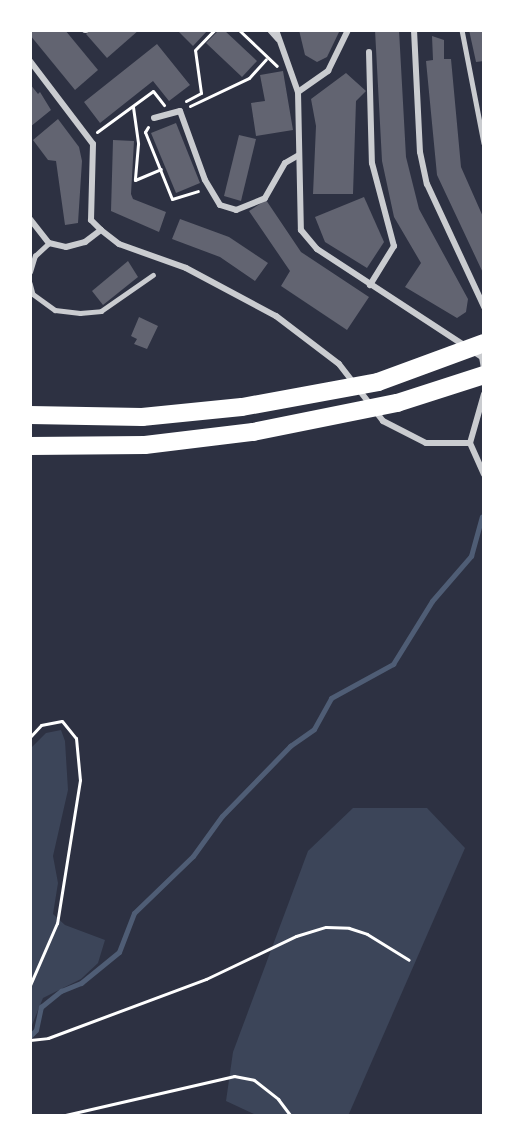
<!DOCTYPE html>
<html>
<head>
<meta charset="utf-8">
<style>
	body { margin:0 }
	#map { position:relative; width:514px; height:1146px; overflow:hidden; background:#2d3142; font-family:"Fira Sans Condensed",sans-serif }
	div>[style] { position:absolute }
	[style*='--x'] { left:calc(var(--x)*1px); top:calc(var(--y)*1px); width:calc(var(--w)*1px); rotate:calc(var(--a)*1deg) }
	.green>* { inset:0; background:#3c4559 }
	.stream>* { height:5px; margin:-2.5px; padding:0 2.5px; transform-origin:2.5px; border-radius:2.5px; background:#4f5d75 }
	.building>* { inset:0; background:#626471 }
	.path>* { height:3px; margin:-1.5px; padding:0 1.5px; transform-origin:1.5px; border-radius:1.5px; background:#fff }
	.service>* { height:4.5px; margin:-2.25px; padding:0 2.25px; transform-origin:2.25px; border-radius:2.25px; background:#caccd0 }
	.minor>* { height:6px; margin:-3px; padding:0 3px; transform-origin:3px; border-radius:3px; background:#caccd0 }
	.motorway>* { height:18px; margin:-9px; padding:0 9px; transform-origin:9px; border-radius:9px; background:#fff }
	span { translate:-50% -50%; white-space:nowrap; text-align:center; line-height:1.15; -webkit-text-stroke:6px #fff; paint-order:stroke }
	.frame { position:absolute; inset:0; border:32px solid #fff; pointer-events:none }
</style>
</head>
<body>
<div id="map">
	<div class="green">
		<div style="clip-path:polygon(61px 730px,65px 741px,68px 790px,53px 856px,58px 883px,53px 914px,65px 925px,105px 940px,98px 963px,81px 979px,43px 998px,30px 1030px,30px 749px,46px 733px)"></div>
		<div style="clip-path:polygon(353px 808px,427px 808px,465px 848px,348px 1116px,258px 1116px,226px 1101px,233px 1052px,308px 851px)"></div>
	</div>
	<div class="stream">
		<div style="--x:30;--y:1036;--w:8;--a:-45"></div>
		<div style="--x:36;--y:1030;--w:24;--a:-78"></div>
		<div style="--x:41;--y:1007;--w:26;--a:-39"></div>
		<div style="--x:61;--y:991;--w:22;--a:-22"></div>
		<div style="--x:81;--y:983;--w:49;--a:-39.2"></div>
		<div style="--x:119;--y:952;--w:42;--a:-69"></div>
		<div style="--x:134;--y:913;--w:82;--a:-44"></div>
		<div style="--x:193;--y:856;--w:49;--a:-54.1"></div>
		<div style="--x:222;--y:816;--w:98;--a:-45.8"></div>
		<div style="--x:290;--y:746;--w:29;--a:-35"></div>
		<div style="--x:314;--y:729;--w:35;--a:-61"></div>
		<div style="--x:331;--y:698;--w:71;--a:-28.7"></div>
		<div style="--x:393;--y:664;--w:74;--a:-58.2"></div>
		<div style="--x:432;--y:601;--w:60;--a:-49.1"></div>
		<div style="--x:471;--y:556;--w:41;--a:-74.6"></div>
	</div>
	<div class="building">
		<div style="clip-path:polygon(30px 30px,65px 30px,98px 70px,75px 90px,30px 35px)"></div>
		<div style="clip-path:polygon(91px 30px,139px 30px,107px 58px,86px 34px)"></div>
		<div style="clip-path:polygon(177px 30px,208px 30px,193px 46px)"></div>
		<div style="clip-path:polygon(219px 30px,224px 30px,257px 61px,242px 77px,206px 43px)"></div>
		<div style="clip-path:polygon(299px 30px,340px 30px,327px 57px,317px 62px,305px 55px)"></div>
		<div style="clip-path:polygon(375px 30px,399px 30px,406px 157px,419px 209px,468px 299px,466px 312px,457px 318px,405px 287px,421px 263px,394px 217px,382px 161px)"></div>
		<div style="clip-path:polygon(469px 30px,484px 30px,484px 61px,476px 62px)"></div>
		<div style="clip-path:polygon(432px 36px,444px 40px,444px 59px,451px 59px,461px 167px,484px 219px,484px 275px,437px 175px,426px 61px,433px 60px)"></div>
		<div style="clip-path:polygon(157px 44px,190px 85px,169px 101px,153px 81px,100px 123px,84px 102px)"></div>
		<div style="clip-path:polygon(283px 71px,293px 130px,256px 136px,251px 103px,265px 101px,260px 75px)"></div>
		<div style="clip-path:polygon(346px 73px,366px 91px,356px 101px,353px 194px,313px 194px,316px 126px,311px 99px)"></div>
		<div style="clip-path:polygon(30px 84px,38px 94px,40px 92px,51px 110px,30px 127px)"></div>
		<div style="clip-path:polygon(58px 119px,79px 147px,82px 161px,78px 223px,65px 225px,56px 161px,48px 160px,33px 140px)"></div>
		<div style="clip-path:polygon(176px 123px,200px 183px,176px 193px,151px 133px)"></div>
		<div style="clip-path:polygon(239px 135px,256px 139px,241px 201px,224px 196px)"></div>
		<div style="clip-path:polygon(113px 140px,134px 141px,131px 194px,133px 199px,166px 212px,159px 232px,111px 211px)"></div>
		<div style="clip-path:polygon(364px 197px,384px 242px,367px 268px,325px 242px,315px 217px)"></div>
		<div style="clip-path:polygon(266px 200px,301px 252px,369px 297px,347px 330px,281px 286px,290px 271px,249px 211px)"></div>
		<div style="clip-path:polygon(180px 219px,229px 237px,268px 263px,255px 281px,220px 257px,172px 239px)"></div>
		<div style="clip-path:polygon(128px 261px,138px 277px,103px 305px,92px 291px)"></div>
		<div style="clip-path:polygon(139px 317px,158px 326px,147px 349px,134px 344px,137px 339px,131px 336px)"></div>
	</div>
	<div class="path">
		<div style="--x:239;--y:30;--w:52;--a:43.5"></div>
		<div style="--x:186;--y:101;--w:17;--a:-28"></div>
		<div style="--x:201;--y:93;--w:43;--a:-97.9"></div>
		<div style="--x:195;--y:50;--w:28;--a:-46"></div>
		<div style="--x:190;--y:106;--w:65;--a:-25.4"></div>
		<div style="--x:249;--y:78;--w:25;--a:-48"></div>
		<div style="--x:133;--y:107;--w:37;--a:82"></div>
		<div style="--x:138;--y:144;--w:36;--a:95"></div>
		<div style="--x:135;--y:180;--w:28;--a:-23"></div>
		<div style="--x:148;--y:127;--w:6;--a:121"></div>
		<div style="--x:145;--y:132;--w:72;--a:68.1"></div>
		<div style="--x:172;--y:199;--w:27;--a:-17"></div>
		<div style="--x:97;--y:132;--w:69;--a:-36.2"></div>
		<div style="--x:153;--y:91;--w:18;--a:52"></div>
		<div style="--x:30;--y:737;--w:16;--a:-47"></div>
		<div style="--x:41;--y:725;--w:21;--a:-11"></div>
		<div style="--x:62;--y:721;--w:22;--a:51"></div>
		<div style="--x:76;--y:738;--w:42;--a:84.6"></div>
		<div style="--x:80;--y:780;--w:145;--a:99.1"></div>
		<div style="--x:57;--y:923;--w:68;--a:113.5"></div>
		<div style="--x:30;--y:1040;--w:18;--a:-6"></div>
		<div style="--x:48;--y:1038;--w:169;--a:-20.5"></div>
		<div style="--x:206;--y:979;--w:100;--a:-25.5"></div>
		<div style="--x:296;--y:936;--w:31;--a:-17"></div>
		<div style="--x:326;--y:927;--w:23;--a:2"></div>
		<div style="--x:349;--y:928;--w:19;--a:18"></div>
		<div style="--x:367;--y:934;--w:49;--a:31.8"></div>
		<div style="--x:61;--y:1116;--w:178;--a:-13"></div>
		<div style="--x:234;--y:1076;--w:20;--a:11"></div>
		<div style="--x:254;--y:1080;--w:31;--a:38"></div>
		<div style="--x:278;--y:1099;--w:21;--a:53"></div>
	</div>
	<div class="service">
		<div style="--x:462;--y:30;--w:115;--a:79"></div>
		<div style="--x:30;--y:272;--w:17;--a:-73"></div>
		<div style="--x:35;--y:256;--w:19;--a:-43"></div>
		<div style="--x:30;--y:283;--w:11;--a:75"></div>
		<div style="--x:33;--y:294;--w:27;--a:36"></div>
		<div style="--x:55;--y:310;--w:25;--a:7"></div>
		<div style="--x:80;--y:313;--w:21;--a:-5"></div>
		<div style="--x:101;--y:311;--w:63;--a:-34.7"></div>
	</div>
	<div class="minor">
		<div style="--x:85;--y:30;--w:1;--a:0"></div>
		<div style="--x:270;--y:30;--w:12;--a:48"></div>
		<div style="--x:276;--y:30;--w:66;--a:70.5"></div>
		<div style="--x:298;--y:92;--w:138;--a:88.8"></div>
		<div style="--x:301;--y:230;--w:25;--a:50"></div>
		<div style="--x:317;--y:249;--w:197;--a:33.2"></div>
		<div style="--x:482;--y:357;--w:11;--a:80"></div>
		<div style="--x:414;--y:30;--w:122;--a:87.2"></div>
		<div style="--x:420;--y:152;--w:33;--a:78"></div>
		<div style="--x:427;--y:184;--w:136;--a:65.1"></div>
		<div style="--x:369;--y:52;--w:111;--a:88.5"></div>
		<div style="--x:372;--y:163;--w:86;--a:75.2"></div>
		<div style="--x:394;--y:246;--w:46;--a:121.6"></div>
		<div style="--x:30;--y:61;--w:104;--a:52.8"></div>
		<div style="--x:93;--y:144;--w:76;--a:91.5"></div>
		<div style="--x:91;--y:220;--w:14;--a:45"></div>
		<div style="--x:101;--y:230;--w:23;--a:38"></div>
		<div style="--x:119;--y:244;--w:71;--a:19.7"></div>
		<div style="--x:186;--y:268;--w:102;--a:28.1"></div>
		<div style="--x:276;--y:316;--w:79;--a:37.3"></div>
		<div style="--x:339;--y:364;--w:72;--a:52.3"></div>
		<div style="--x:383;--y:421;--w:48;--a:27.1"></div>
		<div style="--x:426;--y:443;--w:44;--a:0"></div>
		<div style="--x:298;--y:92;--w:37;--a:-35"></div>
		<div style="--x:328;--y:71;--w:46;--a:-64"></div>
		<div style="--x:154;--y:118;--w:27;--a:-15"></div>
		<div style="--x:180;--y:111;--w:73;--a:70.1"></div>
		<div style="--x:205;--y:180;--w:29;--a:59"></div>
		<div style="--x:220;--y:205;--w:17;--a:17"></div>
		<div style="--x:236;--y:210;--w:31;--a:-22"></div>
		<div style="--x:265;--y:198;--w:40;--a:-60.3"></div>
		<div style="--x:285;--y:163;--w:16;--a:-30"></div>
		<div style="--x:30;--y:219;--w:31;--a:52"></div>
		<div style="--x:49;--y:243;--w:17;--a:13"></div>
		<div style="--x:66;--y:247;--w:20;--a:-15"></div>
		<div style="--x:85;--y:242;--w:20;--a:-37"></div>
		<div style="--x:484;--y:394;--w:51;--a:105.9"></div>
		<div style="--x:470;--y:443;--w:34;--a:66"></div>
	</div>
	<div class="motorway">
		<div style="--x:30;--y:415;--w:112;--a:1"></div>
		<div style="--x:142;--y:417;--w:100;--a:-5.7"></div>
		<div style="--x:242;--y:407;--w:138;--a:-10.4"></div>
		<div style="--x:378;--y:382;--w:113;--a:-20.2"></div>
		<div style="--x:30;--y:446;--w:115;--a:-0.5"></div>
		<div style="--x:145;--y:445;--w:109;--a:-6.9"></div>
		<div style="--x:253;--y:432;--w:147;--a:-11.4"></div>
		<div style="--x:397;--y:403;--w:91;--a:-17.8"></div>
	</div>
	<div class="frame"></div>
</div>
</body>
</html>
